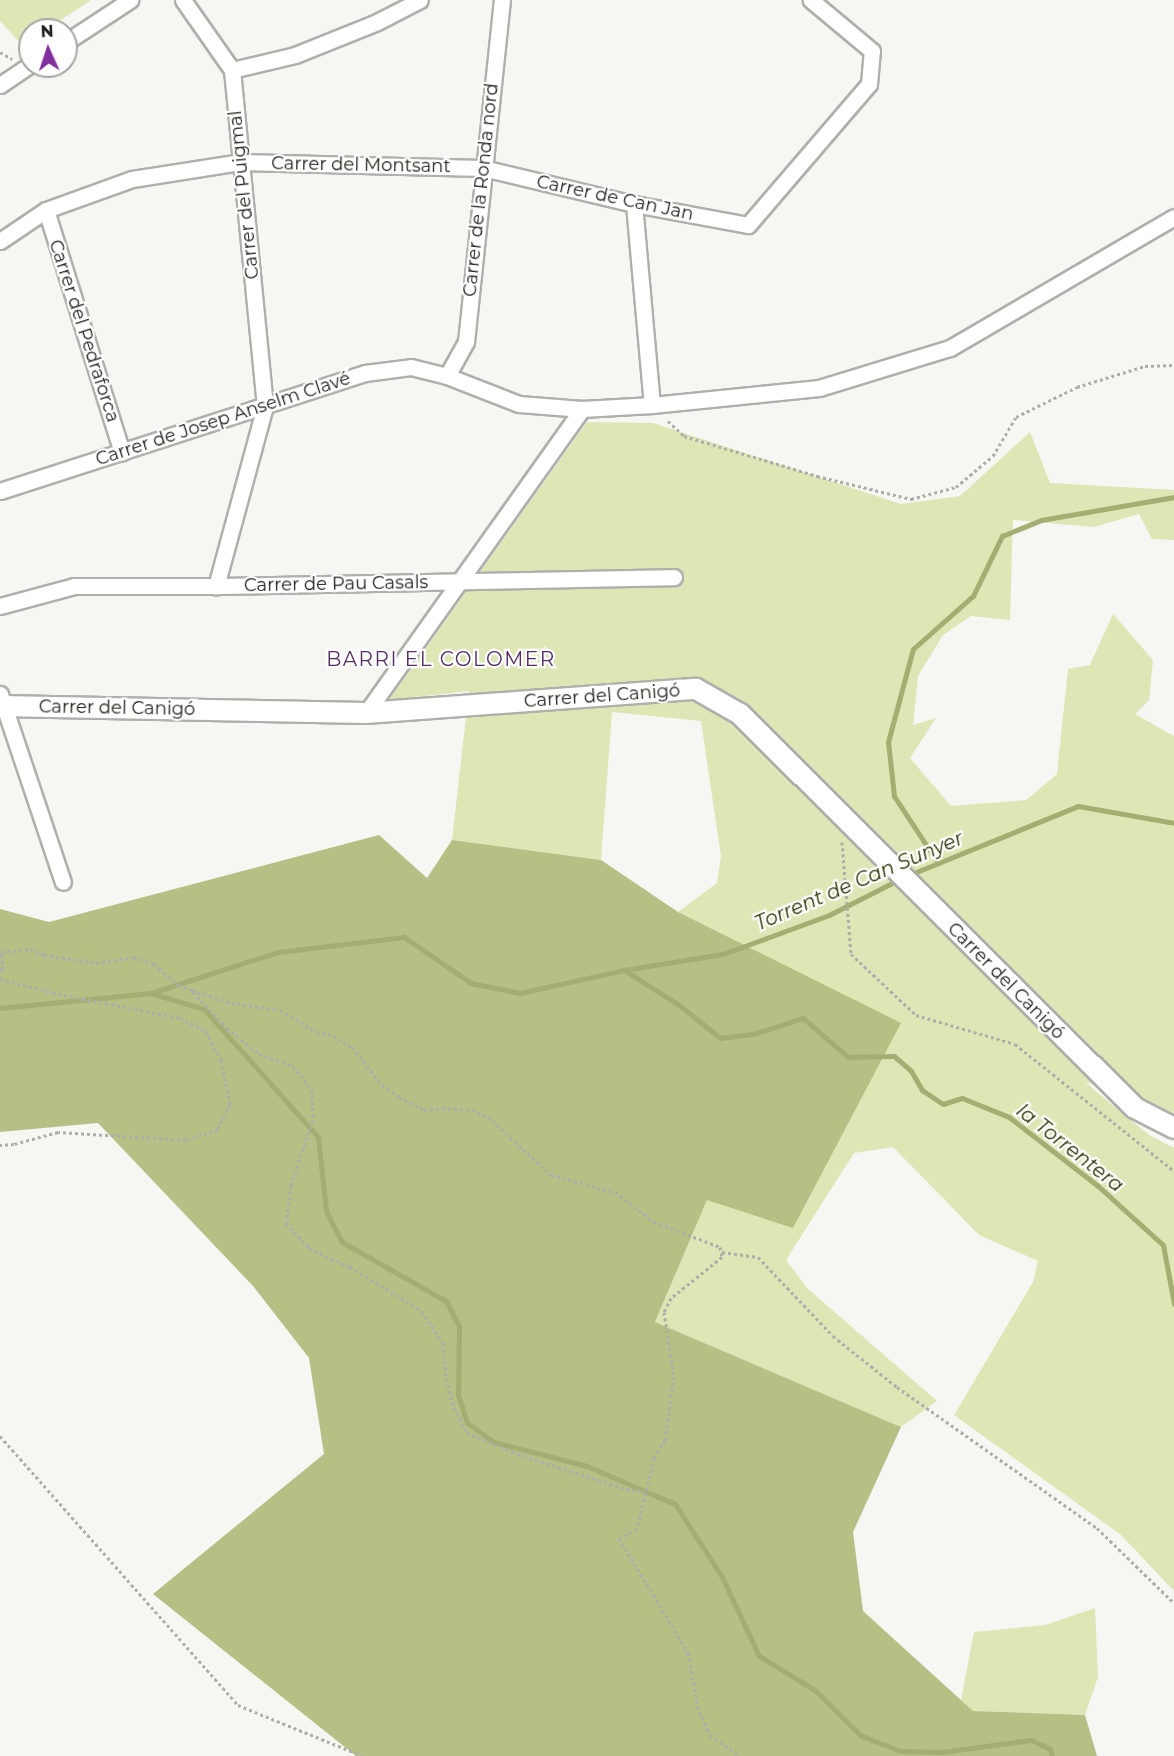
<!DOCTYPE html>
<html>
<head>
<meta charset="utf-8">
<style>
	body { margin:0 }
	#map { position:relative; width:1174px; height:1756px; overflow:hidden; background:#f6f7f2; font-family:Montserrat,sans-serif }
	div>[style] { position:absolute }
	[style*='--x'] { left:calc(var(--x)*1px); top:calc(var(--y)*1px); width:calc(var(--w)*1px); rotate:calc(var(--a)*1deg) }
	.green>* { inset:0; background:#dee6b5 }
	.forest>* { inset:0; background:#b6bf84 }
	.stream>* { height:5px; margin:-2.5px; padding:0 2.5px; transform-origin:2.5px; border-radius:2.5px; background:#a4ad72 }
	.path>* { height:3px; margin-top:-1.5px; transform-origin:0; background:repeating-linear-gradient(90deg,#adaeaa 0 3px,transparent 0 6px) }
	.roads { filter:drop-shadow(2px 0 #afb0ab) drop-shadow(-2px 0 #afb0ab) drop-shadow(0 2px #afb0ab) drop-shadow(0 -2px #afb0ab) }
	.minor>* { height:15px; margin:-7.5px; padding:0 7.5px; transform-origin:7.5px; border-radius:7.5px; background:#fff }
	.tertiary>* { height:20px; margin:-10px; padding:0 10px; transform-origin:10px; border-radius:10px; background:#fff }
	span { translate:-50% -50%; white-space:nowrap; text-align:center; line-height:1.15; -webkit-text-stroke:4.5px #fff; paint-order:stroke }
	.street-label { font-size:18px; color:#21211f }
	.neighbourhood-label { font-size:20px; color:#572e64; letter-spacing:1.5px }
	.water-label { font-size:20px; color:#2d3203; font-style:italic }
	.north { position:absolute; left:18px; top:18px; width:60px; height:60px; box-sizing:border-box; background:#fff; border:2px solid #a6a6a5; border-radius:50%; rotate:357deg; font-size:16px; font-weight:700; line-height:24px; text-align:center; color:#21211f }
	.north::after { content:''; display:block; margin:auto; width:21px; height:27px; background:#842f9e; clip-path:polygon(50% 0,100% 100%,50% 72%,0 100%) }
</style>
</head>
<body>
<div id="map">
	<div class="green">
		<div style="clip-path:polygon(0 0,90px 0,90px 1px,45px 30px,30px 30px,30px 40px,22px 45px,0 21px)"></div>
		<div style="clip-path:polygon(587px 422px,653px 423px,901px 504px,960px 496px,1030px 432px,1050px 483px,1174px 490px,1174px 540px,1152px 539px,1139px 514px,1094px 527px,1013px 520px,1010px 620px,971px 616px,943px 635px,918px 676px,913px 725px,936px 718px,910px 758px,951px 806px,1026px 800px,1057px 774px,1068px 669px,1090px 665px,1113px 614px,1153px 660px,1149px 700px,1135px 714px,1174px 736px,1174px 1114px,1153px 1103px,1085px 1082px,1149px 1135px,1174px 1148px,1174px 1591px,1121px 1535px,954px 1415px,1033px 1282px,1038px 1261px,979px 1235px,893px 1147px,854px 1153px,786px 1260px,807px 1288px,937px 1401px,901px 1427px,655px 1322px,707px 1200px,900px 1023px,678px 912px,717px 883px,721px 856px,701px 721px,612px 712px,601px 860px,452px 840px,469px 691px,389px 700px)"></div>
		<div style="clip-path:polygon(1095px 1608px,1098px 1677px,1085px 1715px,973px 1711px,961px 1700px,974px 1632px,1045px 1625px)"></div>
	</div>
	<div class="forest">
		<div style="clip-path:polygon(379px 835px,427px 878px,452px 840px,601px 860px,678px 912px,901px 1023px,793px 1228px,707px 1200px,655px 1322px,901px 1427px,853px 1532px,863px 1611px,973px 1711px,1085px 1715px,1097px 1756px,356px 1756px,153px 1594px,324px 1454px,309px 1358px,253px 1286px,98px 1123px,0 1132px,0 909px,49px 922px)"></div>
	</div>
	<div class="stream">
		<div style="--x:938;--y:863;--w:80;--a:-123.3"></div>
		<div style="--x:894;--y:796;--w:54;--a:-96.3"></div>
		<div style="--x:888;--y:742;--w:96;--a:-75"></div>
		<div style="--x:913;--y:649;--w:80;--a:-41.5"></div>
		<div style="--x:973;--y:596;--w:67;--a:-64.2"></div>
		<div style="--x:1002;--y:536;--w:42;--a:-22.3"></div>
		<div style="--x:1041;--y:520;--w:135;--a:-9.8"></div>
		<div style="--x:909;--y:875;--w:183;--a:-22.2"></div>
		<div style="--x:1078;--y:806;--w:97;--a:10"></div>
		<div style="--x:624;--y:970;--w:65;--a:32.5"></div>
		<div style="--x:679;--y:1005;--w:53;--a:38.8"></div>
		<div style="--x:720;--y:1038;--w:33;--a:-7"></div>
		<div style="--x:753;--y:1034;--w:52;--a:-17.7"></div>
		<div style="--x:803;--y:1018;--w:60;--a:40.9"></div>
		<div style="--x:848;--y:1057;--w:46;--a:-1.2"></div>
		<div style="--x:894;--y:1056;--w:23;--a:41"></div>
		<div style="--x:911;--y:1071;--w:22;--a:60"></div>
		<div style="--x:922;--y:1090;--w:25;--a:34"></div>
		<div style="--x:943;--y:1104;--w:20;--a:-18"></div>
		<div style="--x:962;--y:1098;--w:51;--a:22"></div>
		<div style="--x:1009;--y:1117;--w:113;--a:37.8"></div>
		<div style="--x:1098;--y:1186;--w:88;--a:42.2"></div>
		<div style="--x:1163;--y:1245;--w:60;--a:79.4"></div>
		<div style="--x:151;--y:993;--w:55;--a:16.8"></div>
		<div style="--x:204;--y:1009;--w:171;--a:48.3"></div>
		<div style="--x:318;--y:1137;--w:74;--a:83.8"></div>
		<div style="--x:326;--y:1211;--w:35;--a:63"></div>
		<div style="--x:342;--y:1242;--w:120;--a:29.6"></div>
		<div style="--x:446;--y:1301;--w:29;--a:63"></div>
		<div style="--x:459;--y:1327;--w:68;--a:90.8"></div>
		<div style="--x:458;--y:1395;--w:29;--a:72"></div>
		<div style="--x:467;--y:1423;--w:33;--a:35"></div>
		<div style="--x:494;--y:1442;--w:96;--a:14.5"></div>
		<div style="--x:587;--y:1466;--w:96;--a:23.4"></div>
		<div style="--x:675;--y:1504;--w:87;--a:57.2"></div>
		<div style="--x:722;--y:1577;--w:87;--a:64.9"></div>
		<div style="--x:759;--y:1656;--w:66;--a:31.3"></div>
		<div style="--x:815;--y:1690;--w:64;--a:45"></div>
		<div style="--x:860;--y:1735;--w:43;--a:21.8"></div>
		<div style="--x:900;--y:1751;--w:42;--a:1.4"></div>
		<div style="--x:942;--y:1752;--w:90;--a:-7.7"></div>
		<div style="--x:1031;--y:1740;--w:21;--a:25"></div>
		<div style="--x:1050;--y:1749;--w:7;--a:74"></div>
		<div style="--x:0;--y:1008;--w:152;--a:-5.7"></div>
		<div style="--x:151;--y:993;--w:133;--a:-17.9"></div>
		<div style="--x:278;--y:952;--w:127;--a:-6.8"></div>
		<div style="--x:404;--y:937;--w:81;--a:34.5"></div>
		<div style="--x:471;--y:983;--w:50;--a:11.5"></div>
		<div style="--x:520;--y:993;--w:107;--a:-12.5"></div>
		<div style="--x:624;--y:970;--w:100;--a:-9.2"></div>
		<div style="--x:723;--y:954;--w:113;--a:-20.2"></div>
		<div style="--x:829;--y:915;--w:80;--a:-26.9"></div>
	</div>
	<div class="path">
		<div style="--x:0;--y:52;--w:14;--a:30"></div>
		<div style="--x:668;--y:421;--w:22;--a:43"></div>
		<div style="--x:684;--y:436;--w:139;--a:16.7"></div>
		<div style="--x:817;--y:476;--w:97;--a:13.7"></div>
		<div style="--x:911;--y:499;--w:47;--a:-14.9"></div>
		<div style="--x:956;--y:487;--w:48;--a:-40"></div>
		<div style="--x:993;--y:456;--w:45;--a:-59.5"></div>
		<div style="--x:1016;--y:417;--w:68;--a:-26.2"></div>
		<div style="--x:1077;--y:387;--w:71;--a:-17.2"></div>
		<div style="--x:1145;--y:366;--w:29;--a:-2"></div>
		<div style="--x:842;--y:842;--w:112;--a:85.4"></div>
		<div style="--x:851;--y:954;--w:89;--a:43.2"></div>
		<div style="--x:916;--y:1015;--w:103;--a:16.3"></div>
		<div style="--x:1015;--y:1044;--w:203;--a:38.6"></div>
		<div style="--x:0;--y:970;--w:3;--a:-18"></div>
		<div style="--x:3;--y:969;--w:17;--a:-97"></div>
		<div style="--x:1;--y:952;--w:29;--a:-6"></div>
		<div style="--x:30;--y:949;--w:15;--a:23"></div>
		<div style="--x:44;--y:955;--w:53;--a:8.7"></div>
		<div style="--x:96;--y:963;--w:38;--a:-9"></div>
		<div style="--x:134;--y:957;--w:21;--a:19"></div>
		<div style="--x:154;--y:964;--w:32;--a:41"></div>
		<div style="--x:178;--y:985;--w:15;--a:20"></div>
		<div style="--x:192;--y:990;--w:41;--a:18.4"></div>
		<div style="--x:231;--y:1003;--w:49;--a:8.1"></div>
		<div style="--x:280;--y:1010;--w:42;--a:31.4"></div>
		<div style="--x:316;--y:1032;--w:17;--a:13"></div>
		<div style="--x:333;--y:1036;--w:22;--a:30"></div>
		<div style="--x:352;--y:1047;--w:48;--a:51.7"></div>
		<div style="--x:382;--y:1085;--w:21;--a:35"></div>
		<div style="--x:399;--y:1097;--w:28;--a:27"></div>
		<div style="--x:424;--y:1110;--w:24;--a:-5"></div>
		<div style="--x:448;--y:1108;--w:24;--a:5"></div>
		<div style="--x:472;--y:1110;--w:17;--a:24"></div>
		<div style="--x:488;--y:1117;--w:86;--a:42.6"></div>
		<div style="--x:551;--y:1175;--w:66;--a:14.9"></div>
		<div style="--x:615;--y:1192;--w:49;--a:37.6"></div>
		<div style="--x:654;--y:1222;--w:71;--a:20.7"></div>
		<div style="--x:720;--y:1247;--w:10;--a:79"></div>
		<div style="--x:722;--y:1257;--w:65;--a:141.2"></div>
		<div style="--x:671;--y:1298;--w:16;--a:117"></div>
		<div style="--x:664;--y:1312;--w:66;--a:81.3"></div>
		<div style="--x:674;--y:1377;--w:64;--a:98.1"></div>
		<div style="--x:665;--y:1440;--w:21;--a:121"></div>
		<div style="--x:654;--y:1458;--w:73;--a:103.5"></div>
		<div style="--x:637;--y:1529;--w:20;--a:153"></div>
		<div style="--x:619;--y:1538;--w:134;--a:59"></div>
		<div style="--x:688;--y:1653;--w:60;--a:79.4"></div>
		<div style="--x:699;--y:1712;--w:25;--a:64"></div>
		<div style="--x:710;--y:1735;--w:37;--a:35"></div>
		<div style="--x:0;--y:979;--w:60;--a:14.5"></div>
		<div style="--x:58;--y:994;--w:124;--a:11.1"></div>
		<div style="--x:180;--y:1018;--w:29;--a:27"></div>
		<div style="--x:206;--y:1031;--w:33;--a:63"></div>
		<div style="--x:221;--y:1060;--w:45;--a:78.4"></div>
		<div style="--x:230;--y:1104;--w:28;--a:116"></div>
		<div style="--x:218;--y:1129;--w:34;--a:161"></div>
		<div style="--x:186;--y:1140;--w:128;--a:-176.4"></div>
		<div style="--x:58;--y:1132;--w:46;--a:164.7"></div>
		<div style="--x:14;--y:1144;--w:14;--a:176"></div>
		<div style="--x:193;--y:992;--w:50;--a:46.6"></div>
		<div style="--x:227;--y:1028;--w:41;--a:39.1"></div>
		<div style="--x:259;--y:1054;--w:36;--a:19"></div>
		<div style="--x:293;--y:1066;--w:31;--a:52"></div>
		<div style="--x:312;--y:1090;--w:30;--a:88"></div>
		<div style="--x:313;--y:1120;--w:69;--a:108.7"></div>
		<div style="--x:291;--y:1185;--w:38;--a:97"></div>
		<div style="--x:286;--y:1223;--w:34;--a:47"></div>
		<div style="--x:309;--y:1248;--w:45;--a:24.9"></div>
		<div style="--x:350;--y:1267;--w:84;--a:31.4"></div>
		<div style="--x:422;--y:1311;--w:38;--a:57"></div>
		<div style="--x:443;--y:1343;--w:36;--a:85"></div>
		<div style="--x:446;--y:1379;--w:29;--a:74"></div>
		<div style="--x:454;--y:1407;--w:29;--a:63"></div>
		<div style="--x:467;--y:1433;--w:55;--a:22.4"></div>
		<div style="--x:518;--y:1454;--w:114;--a:18"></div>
		<div style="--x:626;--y:1489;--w:19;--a:6"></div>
		<div style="--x:722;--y:1252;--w:36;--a:8"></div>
		<div style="--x:758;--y:1257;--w:109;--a:46.5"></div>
		<div style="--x:833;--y:1336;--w:82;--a:38.6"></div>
		<div style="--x:897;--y:1387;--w:245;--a:35.2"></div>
		<div style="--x:1097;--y:1528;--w:107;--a:44.2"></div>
		<div style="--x:0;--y:1436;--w:359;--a:48.5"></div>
		<div style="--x:238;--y:1705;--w:135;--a:22.2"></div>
	</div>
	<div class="roads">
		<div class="minor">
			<div style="--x:183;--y:0;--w:85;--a:55"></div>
			<div style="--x:232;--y:70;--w:338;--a:84.4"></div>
			<div style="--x:265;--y:406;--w:187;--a:105.2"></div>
			<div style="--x:66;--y:42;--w:77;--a:-33.3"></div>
			<div style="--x:232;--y:70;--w:65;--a:-13.4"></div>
			<div style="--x:295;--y:55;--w:88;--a:-21.9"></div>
			<div style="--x:377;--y:22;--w:48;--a:-27.1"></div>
			<div style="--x:0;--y:85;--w:36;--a:-34"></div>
			<div style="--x:634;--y:204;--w:202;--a:84.9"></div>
			<div style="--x:46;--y:210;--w:254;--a:72.6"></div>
			<div style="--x:0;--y:241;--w:55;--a:-34"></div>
			<div style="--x:46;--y:210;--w:91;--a:-19.8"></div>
			<div style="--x:132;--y:179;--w:109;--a:-8.9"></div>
			<div style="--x:240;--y:162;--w:243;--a:1.4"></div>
			<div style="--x:483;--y:168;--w:155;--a:13.4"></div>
			<div style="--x:634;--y:204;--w:116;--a:10.4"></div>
			<div style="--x:748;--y:225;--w:186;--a:-49.4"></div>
			<div style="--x:869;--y:84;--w:33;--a:-85"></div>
			<div style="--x:872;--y:51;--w:80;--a:-140.1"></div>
			<div style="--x:447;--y:376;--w:39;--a:-61"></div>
			<div style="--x:466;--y:342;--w:344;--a:-84"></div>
			<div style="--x:0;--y:491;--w:384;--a:-17.9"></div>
			<div style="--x:365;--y:373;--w:46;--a:-7.4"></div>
			<div style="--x:411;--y:367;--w:37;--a:14"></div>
			<div style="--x:447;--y:376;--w:77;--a:21.3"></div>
			<div style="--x:519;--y:404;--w:63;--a:4.5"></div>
			<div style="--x:582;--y:409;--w:70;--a:-3.3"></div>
			<div style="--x:652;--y:405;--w:168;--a:-5.8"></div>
			<div style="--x:819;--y:388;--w:137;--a:-17"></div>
			<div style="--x:950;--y:348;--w:259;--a:-30.3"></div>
			<div style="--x:0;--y:606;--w:77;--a:-15.1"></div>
			<div style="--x:74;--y:586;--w:142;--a:0"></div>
			<div style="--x:216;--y:586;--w:458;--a:-1.1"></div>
			<div style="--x:0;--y:694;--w:198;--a:71.5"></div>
			<div style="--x:366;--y:713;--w:373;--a:-54.6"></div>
		</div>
		<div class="tertiary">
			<div style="--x:0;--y:706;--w:366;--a:1.1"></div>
			<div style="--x:366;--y:713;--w:331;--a:-4.2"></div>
			<div style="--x:696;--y:689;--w:51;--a:29.6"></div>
			<div style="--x:740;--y:714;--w:558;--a:44.93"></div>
			<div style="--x:1135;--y:1108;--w:44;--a:27.1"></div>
		</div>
	</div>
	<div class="street-label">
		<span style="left:361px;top:165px;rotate:1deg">Carrer del Montsant</span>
		<span style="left:481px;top:190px;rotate:-84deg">Carrer de la Ronda nord</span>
		<span style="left:244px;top:195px;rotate:-96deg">Carrer del Puigmal</span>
		<span style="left:615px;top:198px;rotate:12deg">Carrer de Can Jan</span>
		<span style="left:84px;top:331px;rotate:72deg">Carrer del Pedraforca</span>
		<span style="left:223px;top:419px;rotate:-18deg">Carrer de Josep Anselm Clavé</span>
		<span style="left:336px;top:584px;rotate:-1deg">Carrer de Pau Casals</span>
		<span style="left:602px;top:696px;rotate:-4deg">Carrer del Canigó</span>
		<span style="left:117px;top:708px;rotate:1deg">Carrer del Canigó</span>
		<span style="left:1006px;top:981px;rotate:45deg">Carrer del Canigó</span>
	</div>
	<div class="neighbourhood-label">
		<span style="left:441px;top:659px">BARRI EL COLOMER</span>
	</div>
	<div class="water-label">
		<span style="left:859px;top:881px;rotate:-23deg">Torrent de Can Sunyer</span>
		<span style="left:1070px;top:1148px;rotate:38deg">la Torrentera</span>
	</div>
	<div class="north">N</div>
</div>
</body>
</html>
